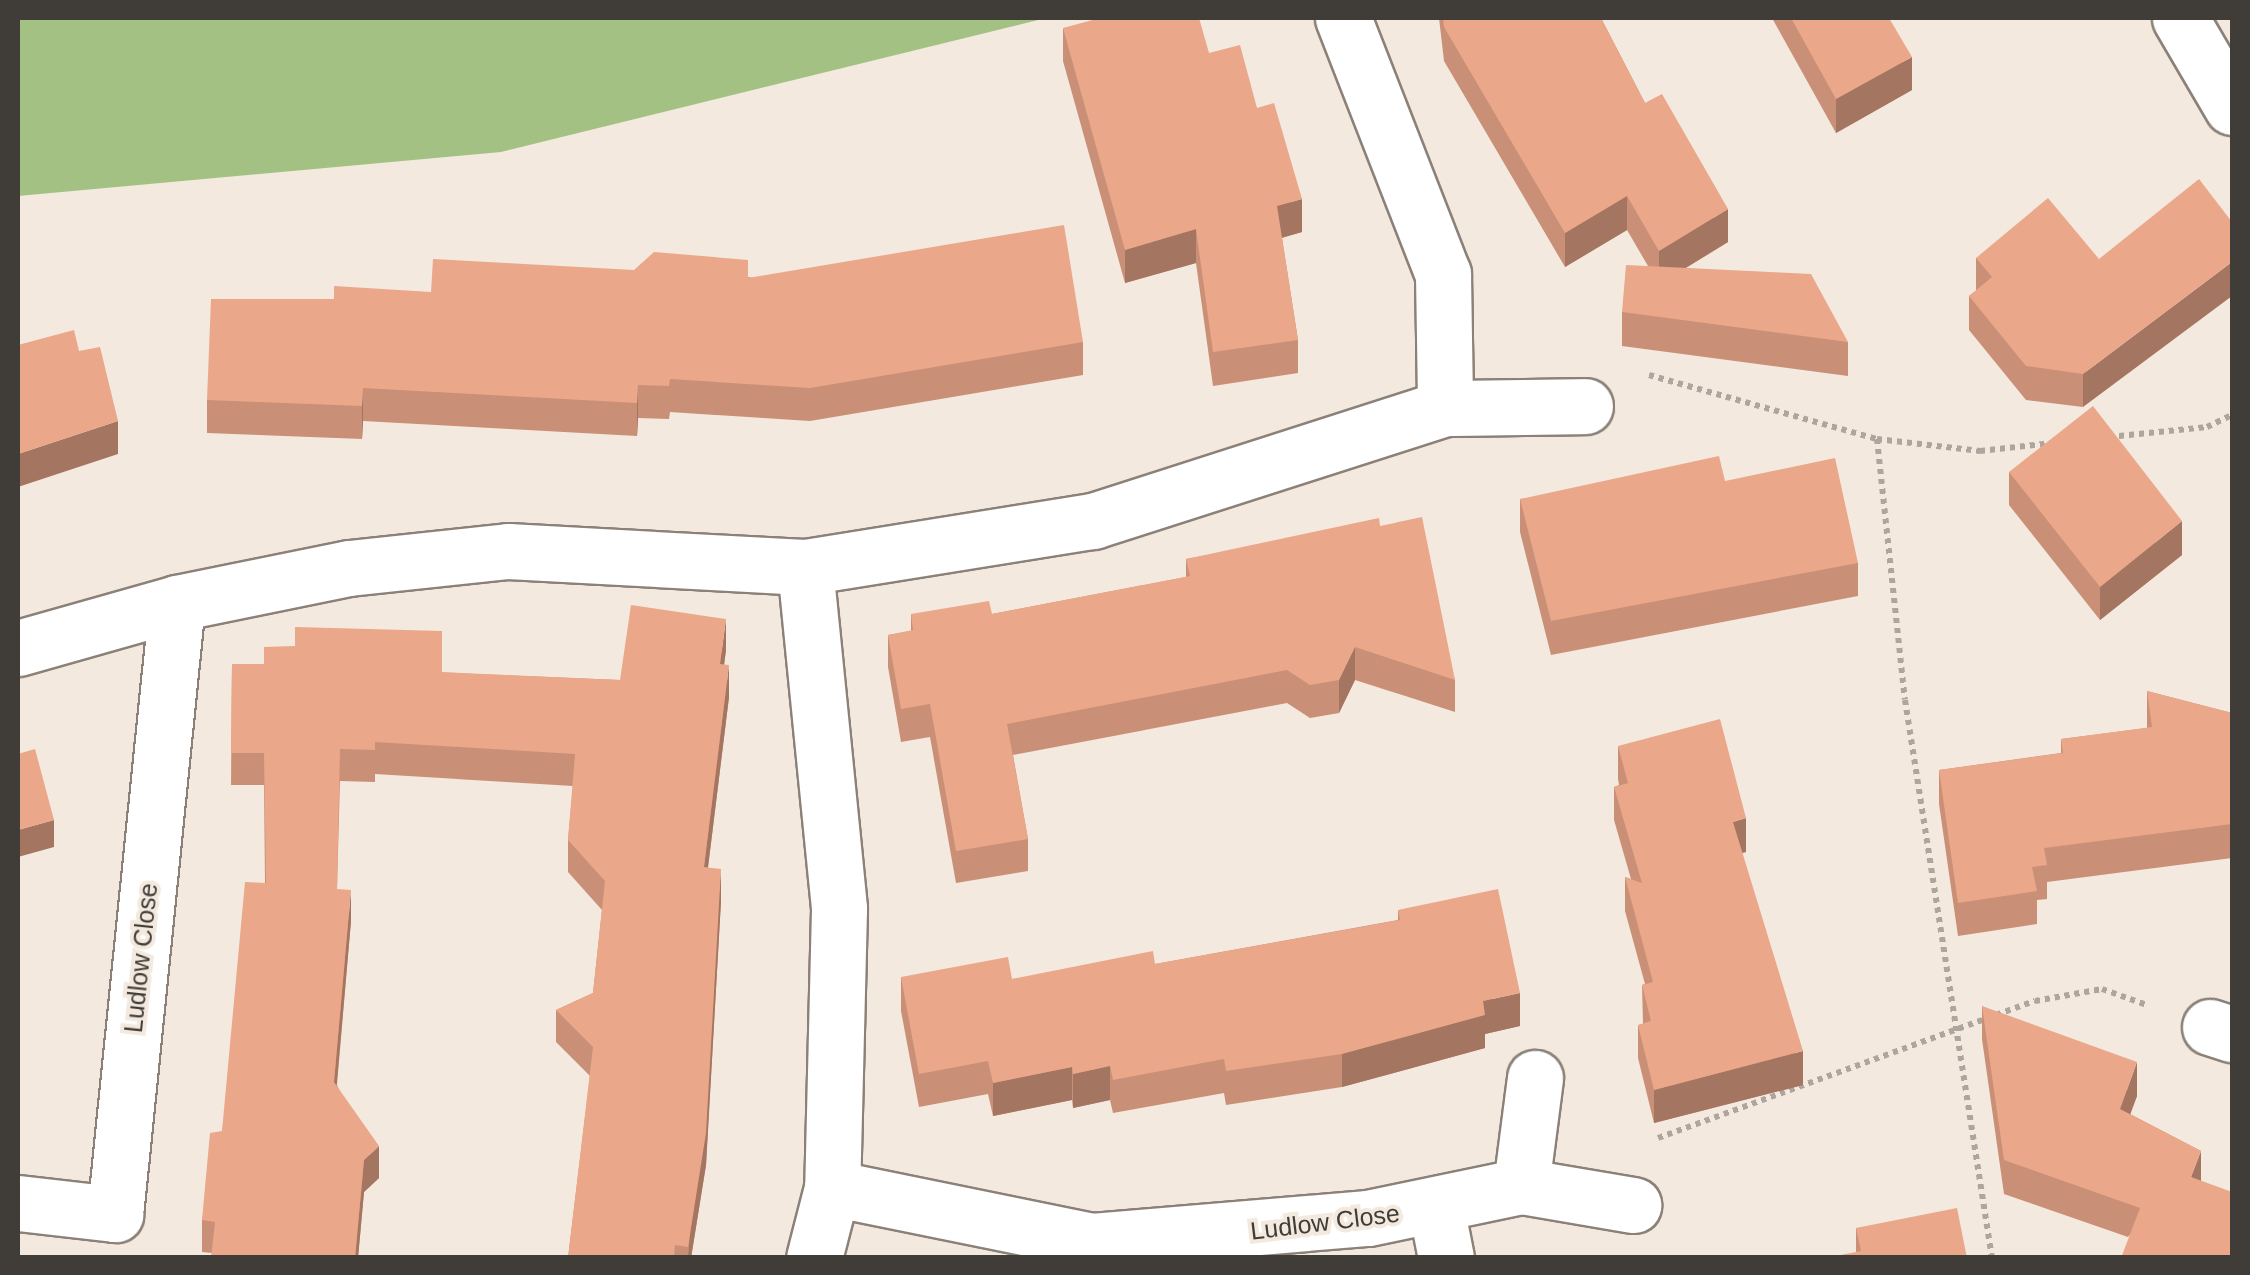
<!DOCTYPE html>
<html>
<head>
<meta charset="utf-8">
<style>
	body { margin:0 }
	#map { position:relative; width:2250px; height:1275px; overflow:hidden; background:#f3e9de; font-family:Helvetica,sans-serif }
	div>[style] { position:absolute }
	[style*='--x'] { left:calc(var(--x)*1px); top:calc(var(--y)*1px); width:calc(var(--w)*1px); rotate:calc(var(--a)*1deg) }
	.forest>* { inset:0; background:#a4c184 }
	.path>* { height:6px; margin-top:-3px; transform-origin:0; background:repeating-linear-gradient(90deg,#aea69e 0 5px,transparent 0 10px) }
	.roads { filter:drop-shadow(2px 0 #8b8178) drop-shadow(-2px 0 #8b8178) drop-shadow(0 2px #8b8178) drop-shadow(0 -2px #8b8178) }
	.minor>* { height:55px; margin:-27.5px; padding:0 27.5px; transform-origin:27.5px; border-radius:27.5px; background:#fff }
	.wall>* { inset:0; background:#c99077 }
	.shaded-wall>* { inset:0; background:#a47561 }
	.building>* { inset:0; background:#eaa78a }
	span { translate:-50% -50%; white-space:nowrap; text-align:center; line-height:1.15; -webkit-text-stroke:8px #f3e9de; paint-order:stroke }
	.street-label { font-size:25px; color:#403c38 }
	.frame { position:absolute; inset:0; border:20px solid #403c38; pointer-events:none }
</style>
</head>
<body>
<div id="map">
	<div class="forest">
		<div style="clip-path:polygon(18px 18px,1046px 18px,501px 152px,18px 196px)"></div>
	</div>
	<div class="path">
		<div style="--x:1649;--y:375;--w:237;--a:15.7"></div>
		<div style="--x:1877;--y:439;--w:104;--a:6.6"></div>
		<div style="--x:1980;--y:451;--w:72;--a:-6.3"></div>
		<div style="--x:2109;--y:437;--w:99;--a:-5.8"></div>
		<div style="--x:2207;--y:427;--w:28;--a:-26"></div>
		<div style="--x:1877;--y:439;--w:262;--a:83.9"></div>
		<div style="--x:1905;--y:700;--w:565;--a:81.14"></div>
		<div style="--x:1658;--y:1138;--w:401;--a:-20"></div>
		<div style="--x:2035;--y:1001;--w:68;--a:-10.2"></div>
		<div style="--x:2102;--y:989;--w:48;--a:19.6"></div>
	</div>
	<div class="roads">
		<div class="minor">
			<div style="--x:1343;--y:18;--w:275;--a:68.7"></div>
			<div style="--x:1443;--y:274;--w:134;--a:89.1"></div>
			<div style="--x:2180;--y:18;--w:103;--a:59.7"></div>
			<div style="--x:805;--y:567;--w:344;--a:84.3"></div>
			<div style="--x:839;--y:909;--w:279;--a:91.4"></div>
			<div style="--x:832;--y:1188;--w:72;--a:104.4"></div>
			<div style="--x:18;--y:648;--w:165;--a:-15.8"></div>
			<div style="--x:2210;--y:1027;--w:23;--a:18"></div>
			<div style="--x:1521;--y:1186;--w:109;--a:-82.6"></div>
			<div style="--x:832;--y:1188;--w:265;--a:11.5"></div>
			<div style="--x:1092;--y:1241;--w:277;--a:-4.8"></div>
			<div style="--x:1368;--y:1218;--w:156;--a:-11.8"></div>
			<div style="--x:1521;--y:1186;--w:114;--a:9.6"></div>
			<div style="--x:18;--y:1203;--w:98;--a:6.5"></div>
			<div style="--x:115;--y:1214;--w:614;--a:-84.21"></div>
			<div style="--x:177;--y:603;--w:176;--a:-11.5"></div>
			<div style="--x:349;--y:568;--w:160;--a:-6.1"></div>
			<div style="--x:508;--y:551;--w:297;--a:3.1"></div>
			<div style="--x:805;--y:567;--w:292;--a:-9.1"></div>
			<div style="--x:1093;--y:521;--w:370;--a:-17.8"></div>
			<div style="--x:1445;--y:408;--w:140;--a:-0.8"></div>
			<div style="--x:1436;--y:1207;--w:52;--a:78.9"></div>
		</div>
	</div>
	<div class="wall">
		<div style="clip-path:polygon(1439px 18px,1601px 18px,1645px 103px,1728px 242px,1686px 268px,1848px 342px,1848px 376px,1622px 346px,1622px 312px,1648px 266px,1627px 230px,1565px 267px,1444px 61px)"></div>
		<div style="clip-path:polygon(1772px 18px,1889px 18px,1912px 90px,1836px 133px)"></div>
		<div style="clip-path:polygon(1063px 28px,1209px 53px,1257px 108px,1302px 232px,1282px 238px,1298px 340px,1298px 373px,1213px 386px,1196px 263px,1125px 283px,1063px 61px)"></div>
		<div style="clip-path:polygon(1976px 258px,2099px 259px,2083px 407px,2026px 400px,1969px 330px,1969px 296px,1976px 291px)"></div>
		<div style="clip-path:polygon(748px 277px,1083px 342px,1083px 375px,810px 421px,670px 412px,669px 419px,638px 418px,637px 436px,363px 421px,362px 439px,207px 433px,207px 400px,334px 299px,431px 292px)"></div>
		<div style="clip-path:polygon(2009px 472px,2182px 555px,2100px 620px,2009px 505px)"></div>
		<div style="clip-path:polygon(1725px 481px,1858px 563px,1858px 596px,1551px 655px,1520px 532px,1520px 499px)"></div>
		<div style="clip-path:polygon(1380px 526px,1455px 680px,1455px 712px,1355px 680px,1339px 713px,1310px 718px,1287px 703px,1013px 755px,1028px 839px,1028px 871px,956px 883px,930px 737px,901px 742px,888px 667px,888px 635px,911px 631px,911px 614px,992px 614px,1186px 577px,1186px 559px)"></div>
		<div style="clip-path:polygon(726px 650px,724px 664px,729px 697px,708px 868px,721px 901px,706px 1165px,691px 1258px,568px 1258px,590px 1076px,556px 1042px,556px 1010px,593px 993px,602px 910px,568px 872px,568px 840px,573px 786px,375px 774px,375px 782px,340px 781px,337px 889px,351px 921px,337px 1085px,379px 1178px,364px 1192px,358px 1258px,211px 1258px,212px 1253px,202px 1252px,202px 1220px,222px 1131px,265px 883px,264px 785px,231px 785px,232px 664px,620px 680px)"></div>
		<div style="clip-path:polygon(2147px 691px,2232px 713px,2232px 858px,2047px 882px,2047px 899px,2037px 900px,2037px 924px,1958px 936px,1939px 804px,1939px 770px,2061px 753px,2061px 739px,2147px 728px)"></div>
		<div style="clip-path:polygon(1618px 746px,1746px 852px,1742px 853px,1803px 1085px,1654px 1123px,1638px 1058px,1638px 1025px,1643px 1024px,1642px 985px,1645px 984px,1625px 911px,1625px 877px,1631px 879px,1614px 820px,1614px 787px,1619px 785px,1618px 779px)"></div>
		<div style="clip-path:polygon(1398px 910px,1520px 1026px,1485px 1034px,1485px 1048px,1342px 1087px,1226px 1105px,1224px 1093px,1113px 1113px,1110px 1100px,1073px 1108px,1072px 1100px,993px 1116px,988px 1094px,919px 1107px,901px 1011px,901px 977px,1012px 979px,1155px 964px,1398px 920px)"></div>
		<div style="clip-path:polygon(1982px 1006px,2137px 1096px,2130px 1114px,2201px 1151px,2128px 1237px,2004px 1194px,1982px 1039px)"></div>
		<div style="clip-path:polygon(1856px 1228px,1967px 1258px,1856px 1252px)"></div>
	</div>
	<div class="shaded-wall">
		<div style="clip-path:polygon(1912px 57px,1912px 90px,1836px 133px,1836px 99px)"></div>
		<div style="clip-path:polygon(1627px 196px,1627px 230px,1565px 267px,1565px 233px)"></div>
		<div style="clip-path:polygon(1302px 199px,1302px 232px,1277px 239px,1277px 206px)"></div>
		<div style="clip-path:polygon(1728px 209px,1728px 242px,1659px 284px,1659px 251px)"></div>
		<div style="clip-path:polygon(1196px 229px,1196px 263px,1125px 283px,1125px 250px)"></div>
		<div style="clip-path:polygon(2232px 262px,2232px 296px,2083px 407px,2083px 374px)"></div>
		<div style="clip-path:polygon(638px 385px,638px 418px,637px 436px,637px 403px)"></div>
		<div style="clip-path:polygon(363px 388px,363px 421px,362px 439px,362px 406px)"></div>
		<div style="clip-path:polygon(118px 421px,118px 454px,18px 487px,18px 454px)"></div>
		<div style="clip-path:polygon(2182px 521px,2182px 555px,2100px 620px,2100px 587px)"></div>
		<div style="clip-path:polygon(726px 619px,726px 650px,720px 696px,720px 664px)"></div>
		<div style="clip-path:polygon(1355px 647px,1355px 680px,1339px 713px,1339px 680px)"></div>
		<div style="clip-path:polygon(729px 665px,729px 697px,704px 899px,704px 867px)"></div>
		<div style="clip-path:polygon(1746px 818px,1746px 852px,1733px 855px,1733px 822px)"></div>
		<div style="clip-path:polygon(54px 820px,54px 847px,18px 857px,18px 830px)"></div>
		<div style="clip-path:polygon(721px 869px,721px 901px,706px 1165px,691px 1258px,688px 1258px)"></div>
		<div style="clip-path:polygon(351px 890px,351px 921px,334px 1114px,334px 1082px)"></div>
		<div style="clip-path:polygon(1520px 993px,1520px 1026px,1485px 1034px,1485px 1048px,1342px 1087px,1342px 1054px,1483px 1001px)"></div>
		<div style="clip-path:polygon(1803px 1051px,1803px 1085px,1654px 1123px,1654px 1090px)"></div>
		<div style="clip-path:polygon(2137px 1062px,2137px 1096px,2120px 1142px,2120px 1109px)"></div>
		<div style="clip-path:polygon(1110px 1066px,1110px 1100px,1073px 1108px,1073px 1074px)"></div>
		<div style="clip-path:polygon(1072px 1067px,1072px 1100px,993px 1116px,993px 1083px)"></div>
		<div style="clip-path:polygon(379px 1146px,379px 1178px,364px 1192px,358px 1258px,355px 1258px,364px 1160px)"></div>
		<div style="clip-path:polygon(2201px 1151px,2201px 1184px,2191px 1177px)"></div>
	</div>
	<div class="building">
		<div style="clip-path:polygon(1100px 18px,1199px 18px,1209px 53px,1240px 45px,1257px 108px,1274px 103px,1302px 199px,1277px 206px,1298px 340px,1213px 352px,1196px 229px,1125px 250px,1063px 28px)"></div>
		<div style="clip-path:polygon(1443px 18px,1601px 18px,1645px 103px,1662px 94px,1728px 209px,1659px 251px,1627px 196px,1565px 233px,1444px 27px)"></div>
		<div style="clip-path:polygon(1791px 18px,1889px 18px,1912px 57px,1836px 99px)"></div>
		<div style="clip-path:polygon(2199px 179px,2232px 222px,2232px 262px,2083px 374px,2026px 366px,1969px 296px,1992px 277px,1976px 258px,2048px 198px,2099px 259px)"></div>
		<div style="clip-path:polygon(1064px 225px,1083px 342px,810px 388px,670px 379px,669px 386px,638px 385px,637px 403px,363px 388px,362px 406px,207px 400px,211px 299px,334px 299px,334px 286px,431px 292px,433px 259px,634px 270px,654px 252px,748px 260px,748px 278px)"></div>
		<div style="clip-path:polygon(1626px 265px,1811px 274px,1848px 342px,1622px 312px)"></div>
		<div style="clip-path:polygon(74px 330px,79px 351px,100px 347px,118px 421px,18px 454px,18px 345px)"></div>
		<div style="clip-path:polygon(2093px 406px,2182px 521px,2100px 587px,2009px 472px)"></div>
		<div style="clip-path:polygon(1719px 456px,1725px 481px,1835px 458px,1858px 563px,1551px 621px,1520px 499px)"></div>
		<div style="clip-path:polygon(1422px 517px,1455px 680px,1355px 647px,1339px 680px,1310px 685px,1287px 670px,1007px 724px,1028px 839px,956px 851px,930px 704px,901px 709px,888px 635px,913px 630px,911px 614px,989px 601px,992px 614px,1190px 576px,1186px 559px,1379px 518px,1380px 526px)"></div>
		<div style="clip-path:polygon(631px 605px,726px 619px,720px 664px,729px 665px,704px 867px,721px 869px,706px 1133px,688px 1247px,675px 1245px,674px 1258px,568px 1258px,593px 1047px,556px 1010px,593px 993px,605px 881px,568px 840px,575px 754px,375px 742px,375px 750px,340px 749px,337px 889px,351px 890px,334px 1082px,379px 1146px,364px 1160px,355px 1258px,211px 1258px,215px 1222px,202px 1220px,210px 1133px,222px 1131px,245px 882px,266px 883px,264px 753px,231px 753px,232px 664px,264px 664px,264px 647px,295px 646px,295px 627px,442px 631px,442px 672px,620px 680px)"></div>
		<div style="clip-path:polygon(2147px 691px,2232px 713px,2232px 824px,2044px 848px,2047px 865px,2032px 867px,2037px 891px,1958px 903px,1939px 770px,2063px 753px,2061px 739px,2152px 727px)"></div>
		<div style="clip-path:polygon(1720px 719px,1746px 818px,1733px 822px,1803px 1051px,1654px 1090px,1638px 1025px,1651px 1021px,1642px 985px,1653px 982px,1625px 877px,1642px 883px,1614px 787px,1628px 783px,1618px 746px)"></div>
		<div style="clip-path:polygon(35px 749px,54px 820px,18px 830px,18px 754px)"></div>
		<div style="clip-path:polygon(1498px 889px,1520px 993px,1483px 1001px,1485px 1015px,1342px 1054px,1226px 1071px,1224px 1059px,1113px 1080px,1110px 1066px,1073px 1074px,1072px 1067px,993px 1083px,988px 1061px,919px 1074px,901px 977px,1008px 957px,1012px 979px,1153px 951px,1155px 964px,1400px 920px,1398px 910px)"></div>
		<div style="clip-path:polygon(1982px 1006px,2137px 1062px,2120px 1109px,2201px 1151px,2191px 1177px,2232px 1192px,2232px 1258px,2121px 1258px,2140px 1208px,2004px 1160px)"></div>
		<div style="clip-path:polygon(1957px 1208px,1967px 1258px,1825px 1258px,1861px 1251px,1856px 1228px)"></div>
	</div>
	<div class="street-label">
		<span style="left:141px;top:958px;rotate:-84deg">Ludlow Close</span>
		<span style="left:1325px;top:1222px;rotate:-7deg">Ludlow Close</span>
	</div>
	<div class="frame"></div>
</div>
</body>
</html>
